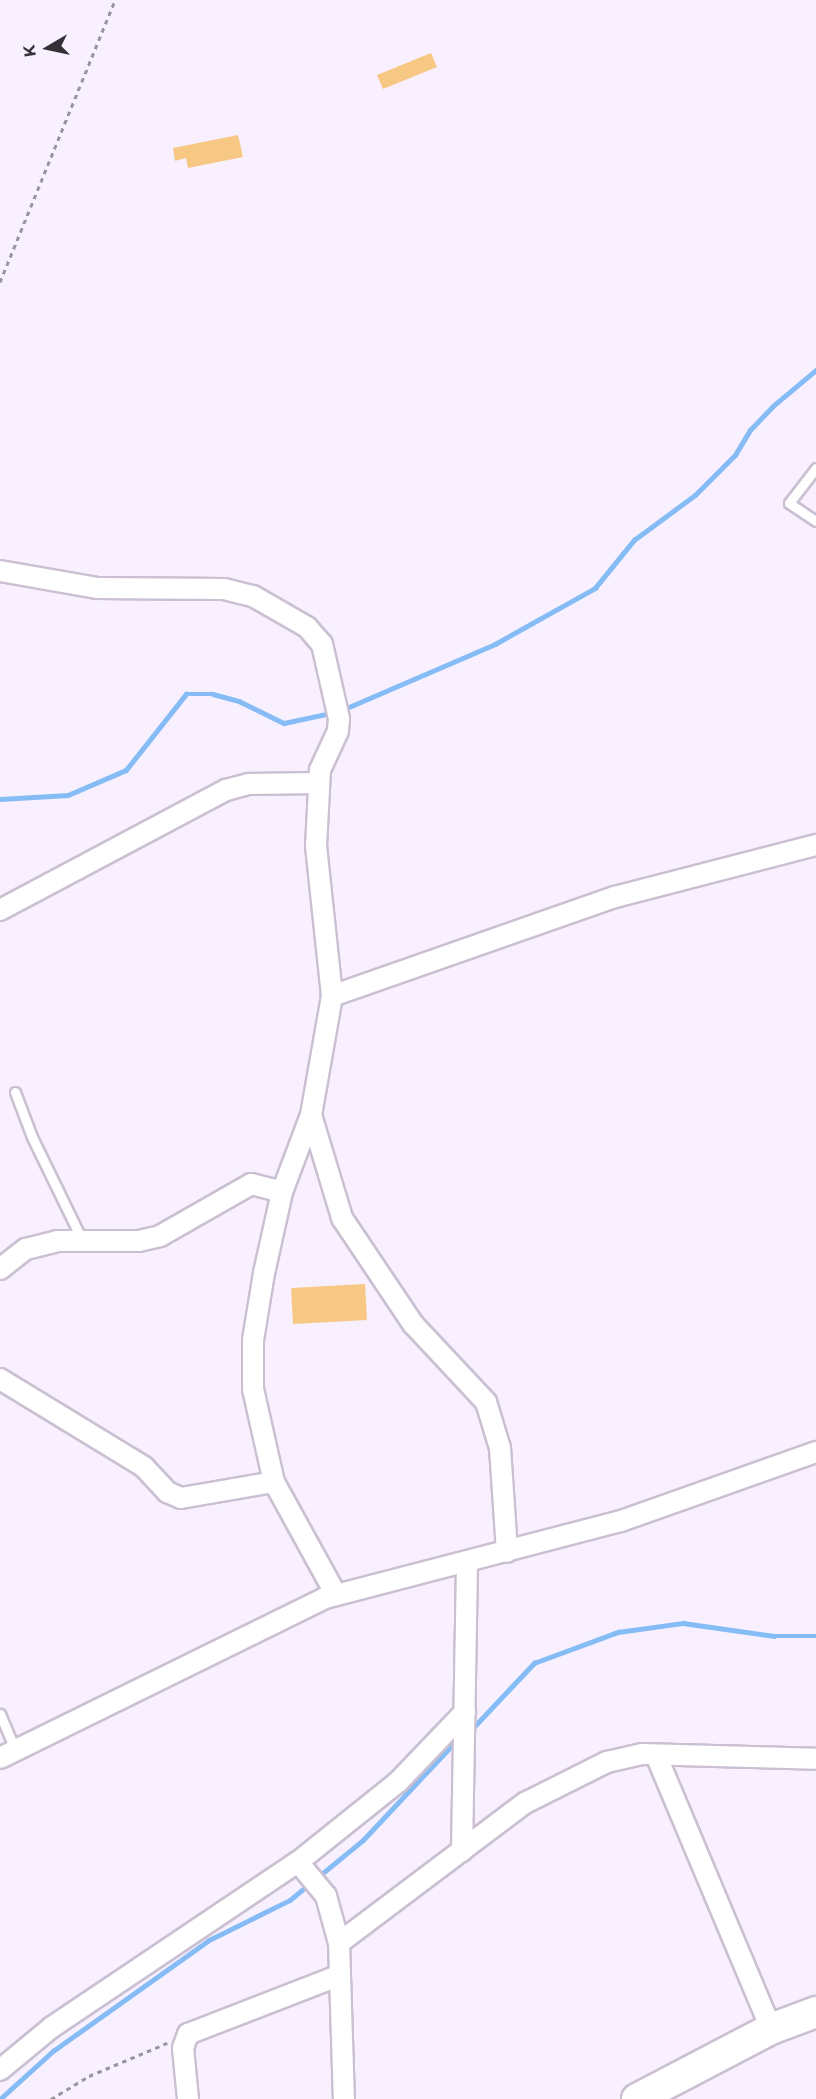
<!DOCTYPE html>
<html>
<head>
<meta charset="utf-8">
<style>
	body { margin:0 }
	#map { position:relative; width:816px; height:2099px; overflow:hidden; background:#f8f0fe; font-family:Montserrat,sans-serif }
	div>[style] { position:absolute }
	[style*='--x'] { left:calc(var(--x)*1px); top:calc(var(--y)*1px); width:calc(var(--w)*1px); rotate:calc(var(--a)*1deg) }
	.stream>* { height:4.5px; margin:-2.25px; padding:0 2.25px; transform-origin:2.25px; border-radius:2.25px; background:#85bcf5 }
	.building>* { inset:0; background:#f7c884 }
	.path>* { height:3px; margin-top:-1.5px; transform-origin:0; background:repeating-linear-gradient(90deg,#9a949f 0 4.5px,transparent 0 9px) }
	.roads { filter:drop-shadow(2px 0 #cac0d2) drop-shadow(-2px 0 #cac0d2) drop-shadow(0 2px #cac0d2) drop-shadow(0 -2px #cac0d2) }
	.service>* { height:9px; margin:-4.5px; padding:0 4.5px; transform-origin:4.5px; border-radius:4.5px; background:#fff }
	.minor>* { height:20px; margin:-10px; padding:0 10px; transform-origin:10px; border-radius:10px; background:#fff }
	.primary>* { height:30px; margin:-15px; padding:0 15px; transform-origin:15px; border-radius:15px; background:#fff }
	span { translate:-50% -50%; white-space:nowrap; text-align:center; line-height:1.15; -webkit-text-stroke:4.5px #f8f0fe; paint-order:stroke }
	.north { position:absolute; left:18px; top:18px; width:60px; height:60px; -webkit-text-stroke:4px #f8f0fe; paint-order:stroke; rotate:261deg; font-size:16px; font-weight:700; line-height:24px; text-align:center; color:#333037 }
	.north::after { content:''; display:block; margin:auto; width:21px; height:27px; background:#333037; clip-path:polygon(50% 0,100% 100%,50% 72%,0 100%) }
</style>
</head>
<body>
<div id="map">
	<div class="stream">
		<div style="--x:342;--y:710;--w:167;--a:-23.3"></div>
		<div style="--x:495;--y:644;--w:115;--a:-29.2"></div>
		<div style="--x:595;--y:588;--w:62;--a:-50.9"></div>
		<div style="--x:634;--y:540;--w:76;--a:-36.4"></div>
		<div style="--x:695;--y:495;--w:57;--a:-45"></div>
		<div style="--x:735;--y:455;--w:29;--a:-59"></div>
		<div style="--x:750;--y:430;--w:33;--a:-46"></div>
		<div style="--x:773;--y:406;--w:56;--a:-39.9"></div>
		<div style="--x:0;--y:799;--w:68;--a:-3.4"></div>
		<div style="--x:68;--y:795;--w:63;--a:-23.3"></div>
		<div style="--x:126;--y:770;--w:97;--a:-51.7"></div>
		<div style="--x:186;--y:694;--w:27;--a:0"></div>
		<div style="--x:213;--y:694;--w:27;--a:15"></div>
		<div style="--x:239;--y:701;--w:50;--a:26.1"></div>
		<div style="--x:284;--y:723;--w:48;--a:-12"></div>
		<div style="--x:469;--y:1732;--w:95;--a:-46.7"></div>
		<div style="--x:534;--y:1663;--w:90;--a:-20.3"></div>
		<div style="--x:618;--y:1632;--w:66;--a:-7.9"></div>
		<div style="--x:683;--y:1623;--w:92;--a:8.1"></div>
		<div style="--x:774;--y:1636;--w:42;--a:0"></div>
		<div style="--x:318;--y:1877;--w:58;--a:-39.4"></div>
		<div style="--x:363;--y:1840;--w:137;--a:-46.8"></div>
		<div style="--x:0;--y:2099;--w:72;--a:-42.2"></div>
		<div style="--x:53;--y:2051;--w:191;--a:-35.4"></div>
		<div style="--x:209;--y:1940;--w:90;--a:-26.3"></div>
		<div style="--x:290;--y:1900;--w:25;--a:-40"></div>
	</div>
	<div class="building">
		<div style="clip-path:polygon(431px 53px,437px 67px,383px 89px,377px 75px)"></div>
		<div style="clip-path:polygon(238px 135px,243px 157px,188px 168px,186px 158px,175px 161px,173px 148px)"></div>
		<div style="clip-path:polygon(365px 1284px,367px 1320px,293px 1324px,291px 1288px)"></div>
	</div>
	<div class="path">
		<div style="--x:0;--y:282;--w:305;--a:-67.8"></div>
		<div style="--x:51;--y:2099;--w:44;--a:-31.2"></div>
		<div style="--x:89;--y:2076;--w:85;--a:-22.9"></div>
	</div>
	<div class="roads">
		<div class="service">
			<div style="--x:816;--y:468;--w:44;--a:127.6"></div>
			<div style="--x:789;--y:503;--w:32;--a:34"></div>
			<div style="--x:15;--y:1092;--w:48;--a:69.3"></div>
			<div style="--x:32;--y:1137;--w:114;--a:64.1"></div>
			<div style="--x:0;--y:1714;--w:39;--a:67"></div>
		</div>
		<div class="minor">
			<div style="--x:0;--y:571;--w:98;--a:9.9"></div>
			<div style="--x:97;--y:588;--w:127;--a:0.5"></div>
			<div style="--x:224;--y:589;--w:30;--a:14"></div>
			<div style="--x:253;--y:596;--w:62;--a:29.9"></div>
			<div style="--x:307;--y:627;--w:23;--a:49"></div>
			<div style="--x:322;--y:644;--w:77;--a:77.2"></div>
			<div style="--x:339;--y:719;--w:12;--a:95"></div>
			<div style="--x:338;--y:731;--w:43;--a:114.8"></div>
			<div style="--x:320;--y:770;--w:76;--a:93"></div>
			<div style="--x:316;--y:846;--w:151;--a:83.9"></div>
			<div style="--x:332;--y:996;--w:121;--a:100"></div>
			<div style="--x:311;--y:1115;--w:82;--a:110.6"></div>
			<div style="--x:282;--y:1192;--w:83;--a:102.5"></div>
			<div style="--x:264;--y:1273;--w:68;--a:99.3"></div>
			<div style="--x:253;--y:1340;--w:49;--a:90"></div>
			<div style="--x:253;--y:1389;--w:95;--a:77.3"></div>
			<div style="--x:274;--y:1482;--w:129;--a:61.2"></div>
			<div style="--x:0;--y:910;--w:256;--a:-28"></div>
			<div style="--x:226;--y:790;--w:24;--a:-15"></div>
			<div style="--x:249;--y:784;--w:70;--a:-0.8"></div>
			<div style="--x:332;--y:996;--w:300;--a:-19.3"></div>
			<div style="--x:615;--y:897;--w:208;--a:-14.5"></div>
			<div style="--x:311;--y:1115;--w:108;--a:73.2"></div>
			<div style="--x:342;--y:1218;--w:128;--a:56.2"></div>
			<div style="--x:413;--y:1324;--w:107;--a:46.9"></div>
			<div style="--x:486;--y:1402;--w:48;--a:73.1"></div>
			<div style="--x:500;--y:1448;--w:104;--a:86.1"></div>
			<div style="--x:0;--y:1269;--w:33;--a:-38"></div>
			<div style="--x:26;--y:1249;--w:32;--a:-14"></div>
			<div style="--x:57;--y:1241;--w:82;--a:0"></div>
			<div style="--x:139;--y:1241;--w:22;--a:-13"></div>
			<div style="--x:160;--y:1236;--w:105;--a:-29.7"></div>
			<div style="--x:251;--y:1184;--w:32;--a:14"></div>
			<div style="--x:0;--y:1379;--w:169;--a:31.4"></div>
			<div style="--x:144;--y:1467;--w:34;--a:47"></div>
			<div style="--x:167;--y:1492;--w:15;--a:23"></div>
			<div style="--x:181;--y:1498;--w:94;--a:-9.8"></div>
			<div style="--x:656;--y:1755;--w:297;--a:67.2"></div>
			<div style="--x:0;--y:1758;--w:362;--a:-26.2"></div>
			<div style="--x:325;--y:1598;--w:306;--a:-14.6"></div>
			<div style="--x:621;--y:1521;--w:207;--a:-19.5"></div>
			<div style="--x:462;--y:1851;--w:288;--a:-89"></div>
			<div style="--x:298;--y:1862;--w:44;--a:50.5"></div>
			<div style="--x:326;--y:1896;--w:49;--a:74.5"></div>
			<div style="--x:339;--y:1943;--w:156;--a:88.2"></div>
			<div style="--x:339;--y:1943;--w:233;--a:-37"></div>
			<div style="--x:525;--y:1803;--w:92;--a:-26.6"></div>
			<div style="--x:607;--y:1762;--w:36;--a:-13"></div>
			<div style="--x:642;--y:1754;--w:174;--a:1.6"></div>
			<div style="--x:0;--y:2070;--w:67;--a:-39.6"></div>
			<div style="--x:52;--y:2027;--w:296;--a:-33.9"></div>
			<div style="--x:298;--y:1862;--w:128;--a:-38.7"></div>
			<div style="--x:398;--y:1782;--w:97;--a:-46.3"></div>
			<div style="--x:188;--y:2099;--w:51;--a:-95.6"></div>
			<div style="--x:183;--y:2048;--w:15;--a:-70"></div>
			<div style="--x:188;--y:2034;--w:163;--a:-21.2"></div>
		</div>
		<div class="primary">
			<div style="--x:637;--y:2099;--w:151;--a:-27.6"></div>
			<div style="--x:771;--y:2029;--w:48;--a:-20.7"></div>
		</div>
	</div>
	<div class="north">K</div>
</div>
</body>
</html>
